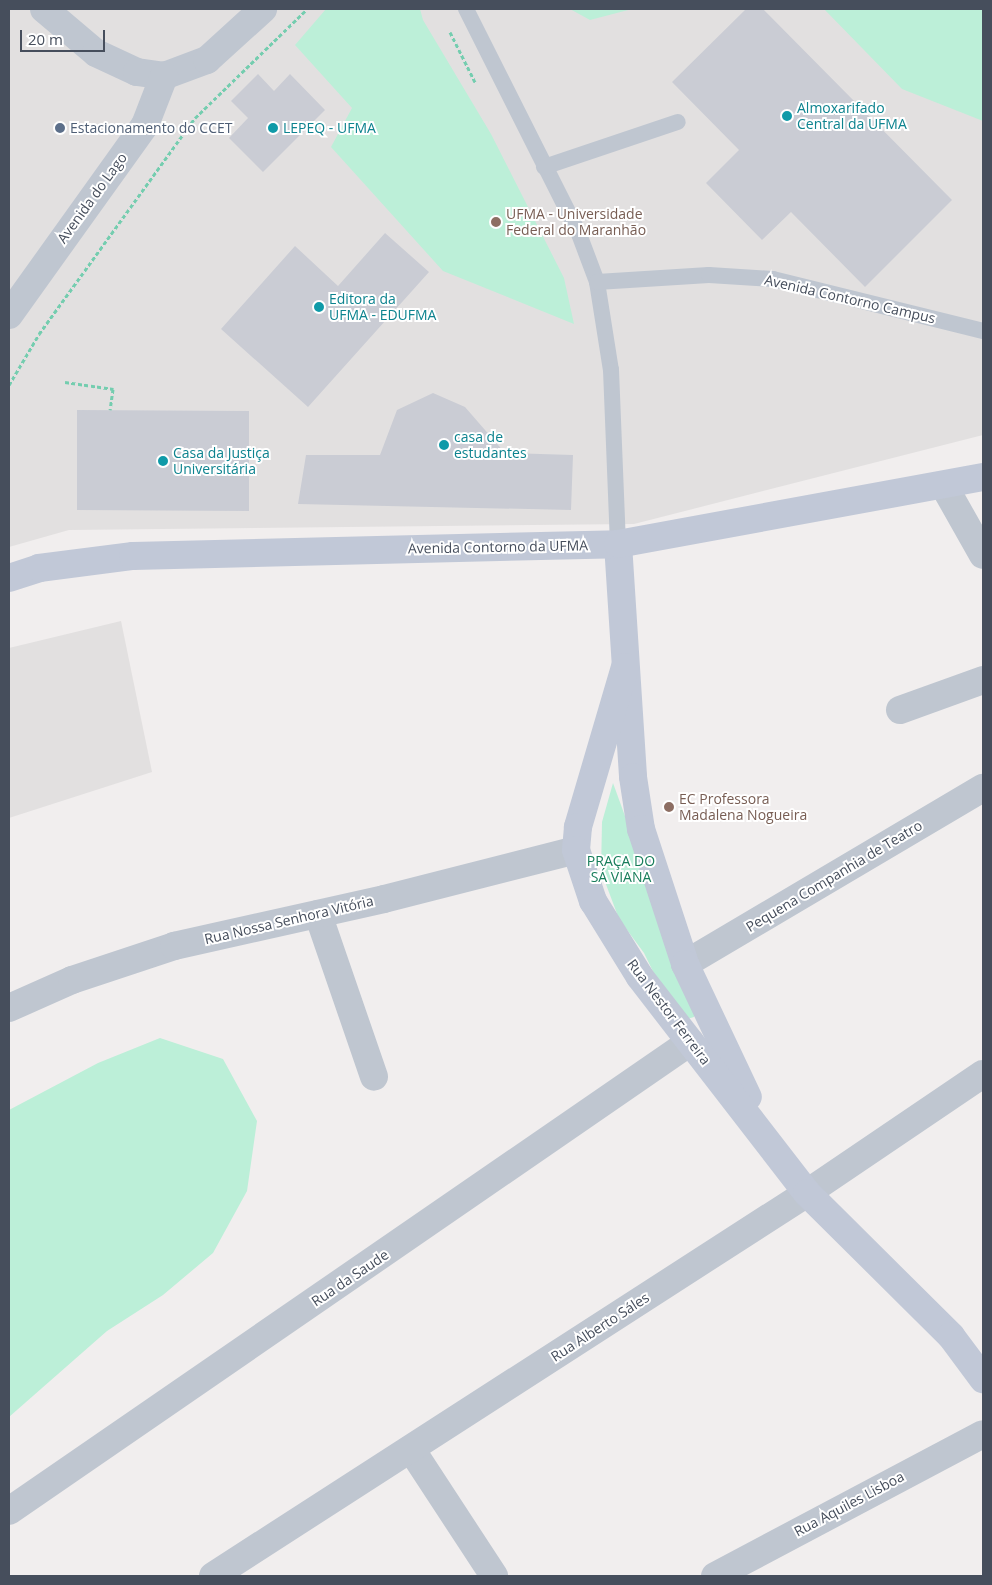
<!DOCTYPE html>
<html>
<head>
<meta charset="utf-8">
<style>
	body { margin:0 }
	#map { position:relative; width:992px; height:1585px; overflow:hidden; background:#f1eeee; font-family:"Open Sans",sans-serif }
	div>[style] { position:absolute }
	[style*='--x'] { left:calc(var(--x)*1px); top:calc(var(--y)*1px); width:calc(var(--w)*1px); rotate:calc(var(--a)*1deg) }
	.education>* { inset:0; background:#e2e0e0 }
	.green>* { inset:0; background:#bcefd8 }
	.building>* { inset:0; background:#caccd4 }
	.path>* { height:3px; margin-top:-1.5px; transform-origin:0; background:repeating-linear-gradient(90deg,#74cdaf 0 4px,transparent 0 6.5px) }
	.lane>* { height:16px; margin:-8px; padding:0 8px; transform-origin:8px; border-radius:8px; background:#bfc6d0 }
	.street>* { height:28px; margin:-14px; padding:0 14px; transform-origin:14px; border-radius:14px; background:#bfc6d0 }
	.secondary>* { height:28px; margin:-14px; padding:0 14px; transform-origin:14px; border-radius:14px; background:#c1c8d7 }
	.dots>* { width:14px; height:14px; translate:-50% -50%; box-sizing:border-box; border:2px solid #fff; border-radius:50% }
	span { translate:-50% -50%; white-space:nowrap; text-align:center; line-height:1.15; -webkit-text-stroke:4px #fff; paint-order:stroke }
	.culture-label { font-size:14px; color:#0d838f }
	.left { translate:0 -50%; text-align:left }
	.service-label { font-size:14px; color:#4e5e75 }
	.street-label { font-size:14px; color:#464e5c }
	.education-label { font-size:14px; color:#785e54 }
	.park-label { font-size:14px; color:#177d5a }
	.frame { position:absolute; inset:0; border:10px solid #464e5c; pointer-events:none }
	.scale { position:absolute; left:20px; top:30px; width:85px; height:22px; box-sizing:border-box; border:2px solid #464e5c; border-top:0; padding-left:6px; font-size:15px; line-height:18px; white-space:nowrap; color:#464e5c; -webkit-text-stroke:4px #fff; paint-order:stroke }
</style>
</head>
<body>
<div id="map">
	<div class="education">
		<div style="clip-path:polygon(9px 9px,983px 9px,983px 435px,634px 524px,69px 530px,9px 547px)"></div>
		<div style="clip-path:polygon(121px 621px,152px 772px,9px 818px,9px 648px)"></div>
	</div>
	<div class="green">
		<div style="clip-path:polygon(326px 9px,420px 9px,423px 20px,491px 134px,564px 278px,574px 324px,443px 271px,331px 147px,352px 108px,295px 45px)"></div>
		<div style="clip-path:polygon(570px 9px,632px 9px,590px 20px)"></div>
		<div style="clip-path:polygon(824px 9px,983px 9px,983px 121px,902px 89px)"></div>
		<div style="clip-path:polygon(613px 783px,695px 1009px,694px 1017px,687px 1019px,669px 1004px,644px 953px,619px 919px,601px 871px,602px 822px)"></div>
		<div style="clip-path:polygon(160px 1038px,223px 1059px,257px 1121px,247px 1191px,213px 1253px,163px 1295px,107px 1331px,9px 1417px,9px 1110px,98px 1063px)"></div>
	</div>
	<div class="building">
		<div style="clip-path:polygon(746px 9px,763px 9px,952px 200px,865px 287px,791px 212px,762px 240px,706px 183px,739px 150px,672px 82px)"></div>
		<div style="clip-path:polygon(258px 74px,274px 91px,290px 74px,325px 110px,263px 172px,229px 138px,248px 118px,231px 101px)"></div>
		<div style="clip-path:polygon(385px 233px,429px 272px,308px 407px,221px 329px,295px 246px,338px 286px)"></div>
		<div style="clip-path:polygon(433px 393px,465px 407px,505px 453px,573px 455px,571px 510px,298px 504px,306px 455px,380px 455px,397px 410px)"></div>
		<div style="clip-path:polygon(77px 410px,249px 411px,249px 511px,77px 510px)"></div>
	</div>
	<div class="path">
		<div style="--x:450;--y:32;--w:56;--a:63.4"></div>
		<div style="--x:65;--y:382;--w:49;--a:8.3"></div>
		<div style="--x:113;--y:389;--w:21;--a:98"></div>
		<div style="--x:9;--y:385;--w:59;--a:-59.5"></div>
		<div style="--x:39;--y:334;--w:266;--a:-54.2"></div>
		<div style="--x:195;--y:118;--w:156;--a:-44.2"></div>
	</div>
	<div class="lane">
		<div style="--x:466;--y:9;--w:252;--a:63.3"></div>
		<div style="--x:579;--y:234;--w:51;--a:69.4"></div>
		<div style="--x:597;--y:282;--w:89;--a:81"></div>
		<div style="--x:611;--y:370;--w:174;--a:87.7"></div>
		<div style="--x:544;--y:167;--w:141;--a:-18.6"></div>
		<div style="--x:597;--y:282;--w:112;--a:-3.6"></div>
		<div style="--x:709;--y:275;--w:64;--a:3.6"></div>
		<div style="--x:773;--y:279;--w:216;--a:13.9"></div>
	</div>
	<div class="street">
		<div style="--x:44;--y:9;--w:68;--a:40.2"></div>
		<div style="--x:96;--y:53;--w:45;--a:24.9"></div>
		<div style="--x:137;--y:72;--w:27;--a:8"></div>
		<div style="--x:164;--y:76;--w:46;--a:-20.4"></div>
		<div style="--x:207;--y:60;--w:76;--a:-42.3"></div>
		<div style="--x:9;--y:315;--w:234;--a:-54.4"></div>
		<div style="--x:145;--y:125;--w:53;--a:-68.8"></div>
		<div style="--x:944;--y:486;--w:79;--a:60.5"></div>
		<div style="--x:900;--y:710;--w:88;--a:-19.9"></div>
		<div style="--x:318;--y:914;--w:172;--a:71"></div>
		<div style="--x:685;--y:964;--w:346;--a:-30.6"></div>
		<div style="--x:9;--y:1008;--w:69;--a:-24"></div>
		<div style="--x:72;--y:980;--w:108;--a:-18.4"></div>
		<div style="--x:174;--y:946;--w:215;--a:-12.6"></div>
		<div style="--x:384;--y:899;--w:198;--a:-14.3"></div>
		<div style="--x:411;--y:1449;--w:152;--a:56.8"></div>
		<div style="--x:9;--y:1511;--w:827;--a:-34.55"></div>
		<div style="--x:213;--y:1576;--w:707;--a:-32.81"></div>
		<div style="--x:807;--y:1193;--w:212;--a:-34.1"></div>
		<div style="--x:715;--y:1576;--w:303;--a:-27.9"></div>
	</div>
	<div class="secondary">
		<div style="--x:618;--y:544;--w:233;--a:86.3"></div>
		<div style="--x:633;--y:777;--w:53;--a:81.3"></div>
		<div style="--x:641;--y:829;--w:142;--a:71.9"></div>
		<div style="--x:685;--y:964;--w:147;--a:64.7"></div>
		<div style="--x:9;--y:578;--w:32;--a:-18"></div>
		<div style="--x:39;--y:568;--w:95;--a:-7.3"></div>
		<div style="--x:133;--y:556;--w:485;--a:-1.4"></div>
		<div style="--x:618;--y:544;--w:371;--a:-10.4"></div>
		<div style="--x:625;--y:667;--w:167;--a:106.4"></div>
		<div style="--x:578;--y:827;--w:23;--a:95"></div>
		<div style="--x:576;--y:850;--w:54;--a:71.6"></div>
		<div style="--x:593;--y:901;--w:89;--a:58.3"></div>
		<div style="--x:640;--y:977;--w:273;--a:52.3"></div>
		<div style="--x:807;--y:1193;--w:203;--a:44.8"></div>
		<div style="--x:951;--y:1336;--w:54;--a:53.3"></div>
	</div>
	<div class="dots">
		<div style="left:787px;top:116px;background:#0f9aa8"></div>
		<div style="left:60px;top:128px;background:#5c6f8a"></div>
		<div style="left:273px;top:128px;background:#0f9aa8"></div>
		<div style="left:496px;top:222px;background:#8d6e63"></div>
		<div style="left:319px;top:307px;background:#0f9aa8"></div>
		<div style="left:444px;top:445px;background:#0f9aa8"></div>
		<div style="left:163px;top:461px;background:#0f9aa8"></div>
		<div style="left:669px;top:807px;background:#8d6e63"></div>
	</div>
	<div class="culture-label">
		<span class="left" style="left:797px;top:116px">Almoxarifado<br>Central da UFMA</span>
		<span class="left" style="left:283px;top:128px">LEPEQ - UFMA</span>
		<span class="left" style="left:329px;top:307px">Editora da<br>UFMA - EDUFMA</span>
		<span class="left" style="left:454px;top:445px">casa de<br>estudantes</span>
		<span class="left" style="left:173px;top:461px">Casa da Justiça<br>Universitária</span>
	</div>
	<div class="service-label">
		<span class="left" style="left:70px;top:128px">Estacionamento do CCET</span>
	</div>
	<div class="street-label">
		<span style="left:92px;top:198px;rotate:-54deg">Avenida do Lago</span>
		<span style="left:850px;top:299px;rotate:13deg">Avenida Contorno Campus</span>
		<span style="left:498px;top:547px;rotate:-1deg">Avenida Contorno da UFMA</span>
		<span style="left:834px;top:876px;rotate:-31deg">Pequena Companhia de Teatro</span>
		<span style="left:289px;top:920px;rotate:-13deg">Rua Nossa Senhora Vitória</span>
		<span style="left:669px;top:1012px;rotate:53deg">Rua Nestor Ferreira</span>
		<span style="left:350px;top:1278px;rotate:-34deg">Rua da Saude</span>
		<span style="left:600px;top:1327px;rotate:-33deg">Rua Alberto Sáles</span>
		<span style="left:849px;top:1504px;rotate:-28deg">Rua Aquiles Lisboa</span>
	</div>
	<div class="education-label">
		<span class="left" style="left:506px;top:222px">UFMA - Universidade<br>Federal do Maranhão</span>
		<span class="left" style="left:679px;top:807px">EC Professora<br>Madalena Nogueira</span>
	</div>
	<div class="park-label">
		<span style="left:621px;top:869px">PRAÇA DO<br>SÁ VIANA</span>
	</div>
	<div class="frame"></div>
	<div class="scale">20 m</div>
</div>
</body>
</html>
